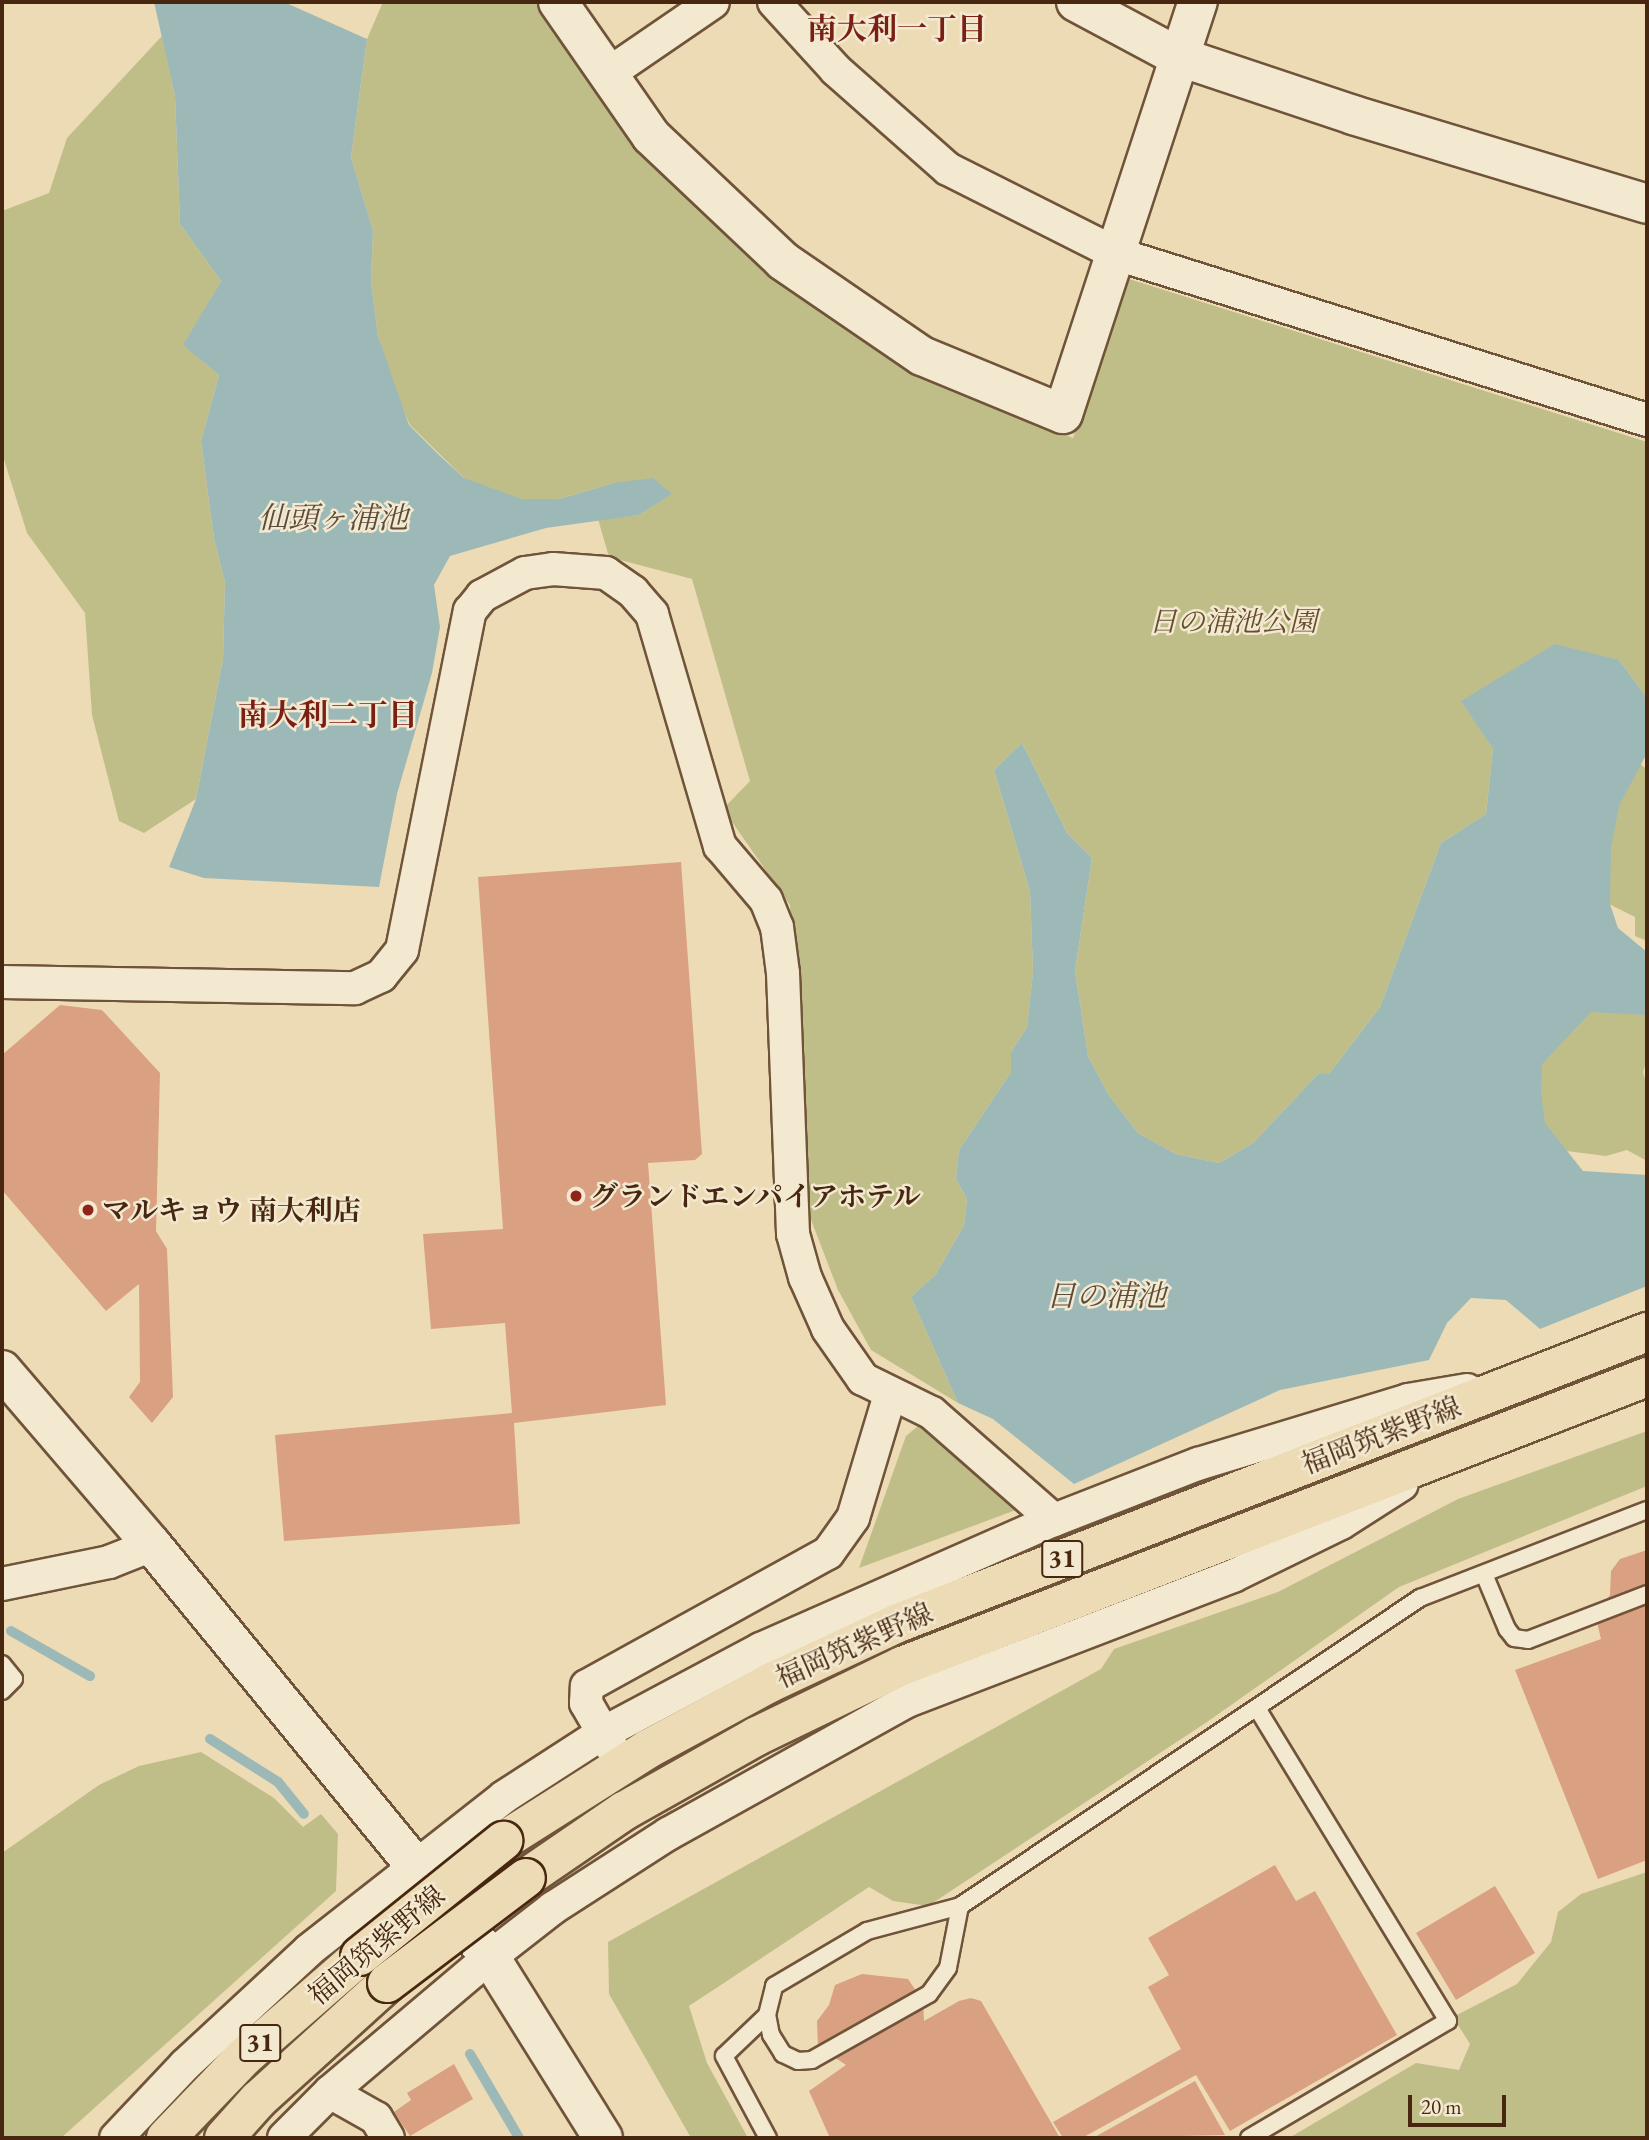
<!DOCTYPE html>
<html>
<head>
<meta charset="utf-8">
<style>
	body { margin:0 }
	#map { position:relative; width:1649px; height:2140px; overflow:hidden; background:#eddbb6; font-family:"EB Garamond","Noto Serif JP",serif }
	div>[style] { position:absolute }
	[style*='--x'] { left:calc(var(--x)*1px); top:calc(var(--y)*1px); width:calc(var(--w)*1px); rotate:calc(var(--a)*1deg) }
	.green>* { inset:0; background:#c0be88 }
	.water>* { inset:0; background:#9db9b7 }
	.stream>* { height:10px; margin:-5px; padding:0 5px; transform-origin:5px; border-radius:5px; background:#9db9b7 }
	.building>* { inset:0; background:#d9a082 }
	.minor-tunnel>* { height:32px; margin-top:-16px; transform-origin:0; background:repeating-linear-gradient(90deg,#ccb795 0 32px,transparent 0 48px) }
	.roads { filter:drop-shadow(2px 0 #70543a) drop-shadow(-2px 0 #70543a) drop-shadow(0 2px #70543a) drop-shadow(0 -2px #70543a) }
	.service>* { height:16px; margin:-8px; padding:0 8px; transform-origin:8px; border-radius:8px; background:#f3e8d0 }
	.minor>* { height:32px; margin:-16px; padding:0 16px; transform-origin:16px; border-radius:16px; background:#f3e8d0 }
	.tertiary>* { height:38px; margin:-19px; padding:0 19px; transform-origin:19px; border-radius:19px; background:#f3e8d0 }
	.primary>* { height:38px; margin:-19px; padding:0 19px; transform-origin:19px; border-radius:19px; background:#eddbb6 }
	.bridges { filter:drop-shadow(2px 0 #472710) drop-shadow(-2px 0 #472710) drop-shadow(0 2px #472710) drop-shadow(0 -2px #472710) }
	.primary-bridge>* { height:38px; margin:-19px; padding:0 19px; transform-origin:19px; border-radius:19px; background:#eddbb6 }
	.dots>* { width:19px; height:19px; translate:-50% -50%; box-sizing:border-box; border:4px solid #f3e8d0; border-radius:50% }
	span { translate:-50% -50%; white-space:nowrap; text-align:center; line-height:1.15; -webkit-text-stroke:5px #f3e8d0; paint-order:stroke }
	.shield-label span { padding:2px 5px; background:#f3e8d0; border:2px solid; border-radius:5px; -webkit-text-stroke-width:0 }
	.shield-label { font-size:26px; color:#472710; font-weight:700 }
	.park-label { font-size:28px; color:#654d2e; font-style:italic }
	.poi-label { font-size:28px; color:#472710; font-weight:700 }
	.left { translate:0 -50%; text-align:left }
	.street-label { font-size:28px; color:#472710 }
	.neighbourhood-label { font-size:30px; color:#7a1f14; font-weight:700 }
	.water-label { font-size:30px; color:#5c4c3a; font-style:italic }
	.frame { position:absolute; inset:0; border:4px solid #472710; pointer-events:none }
	.scale { position:absolute; left:1408px; top:2095px; width:98px; height:32px; box-sizing:border-box; border:4px solid #472710; border-top:0; padding-left:9px; font-size:21px; line-height:24px; white-space:nowrap; color:#472710; -webkit-text-stroke:5px #f3e8d0; paint-order:stroke }
</style>
</head>
<body>
<div id="map">
	<div class="green">
		<div style="clip-path:polygon(383px 2px,537px 2px,594px 82px,701px 212px,801px 292px,924px 375px,1073px 438px,1129px 279px,1647px 442px,1647px 698px,1619px 660px,1462px 701px,1493px 749px,1486px 814px,1441px 843px,1380px 1007px,1329px 1074px,1318px 1074px,1253px 1143px,1219px 1163px,1176px 1154px,1138px 1133px,1108px 1094px,1088px 1056px,1075px 971px,1092px 858px,1067px 833px,1022px 743px,994px 770px,1030px 891px,1033px 972px,1027px 1027px,1011px 1052px,1011px 1072px,959px 1150px,956px 1179px,967px 1199px,964px 1225px,936px 1274px,911px 1297px,958px 1403px,871px 1350px,838px 1290px,810px 1217px,790px 905px,723px 809px,750px 781px,692px 579px,609px 557px,598px 519px,639px 515px,671px 494px,614px 483px,559px 499px,522px 499px,490px 490px,464px 478px,410px 425px,392px 384px,378px 336px,371px 280px,373px 231px,351px 157px,367px 39px)"></div>
		<div style="clip-path:polygon(162px 36px,175px 96px,180px 224px,221px 281px,184px 345px,219px 375px,201px 441px,214px 539px,225px 582px,223px 659px,196px 799px,144px 833px,119px 821px,92px 715px,85px 613px,27px 533px,2px 453px,2px 211px,49px 193px,67px 138px)"></div>
		<div style="clip-path:polygon(1632px 756px,1647px 770px,1647px 941px,1635px 936px,1635px 917px,1583px 891px)"></div>
		<div style="clip-path:polygon(1647px 990px,1647px 1060px,1643px 1072px,1647px 1085px,1647px 1161px,1627px 1150px,1606px 1156px,1551px 1149px,1530px 1082px,1534px 1031px)"></div>
		<div style="clip-path:polygon(924px 1421px,1019px 1509px,859px 1568px,906px 1436px)"></div>
		<div style="clip-path:polygon(1647px 1431px,1647px 1486px,1399px 1587px,1207px 1722px,928px 1906px,893px 1901px,869px 1887px,689px 2006px,707px 2063px,748px 2138px,691px 2138px,609px 1994px,608px 1942px,1101px 1669px,1114px 1649px,1278px 1592px,1458px 1499px)"></div>
		<div style="clip-path:polygon(201px 1752px,274px 1798px,303px 1827px,321px 1814px,338px 1834px,336px 1891px,61px 2138px,2px 2138px,2px 1853px,99px 1785px,139px 1766px)"></div>
		<div style="clip-path:polygon(1647px 1872px,1647px 2138px,1289px 2138px,1416px 2063px,1459px 2070px,1470px 2044px,1453px 2017px,1517px 1984px,1551px 1942px,1558px 1912px,1581px 1894px)"></div>
	</div>
	<div class="water">
		<div style="clip-path:polygon(154px 2px,284px 2px,367px 39px,351px 157px,373px 231px,371px 280px,378px 336px,409px 425px,439px 455px,464px 478px,522px 499px,559px 499px,614px 483px,653px 478px,672px 494px,639px 515px,546px 528px,450px 556px,434px 585px,440px 627px,432px 673px,397px 794px,379px 887px,204px 878px,169px 867px,196px 799px,223px 659px,225px 582px,214px 539px,201px 441px,219px 375px,183px 345px,221px 281px,180px 224px,175px 96px)"></div>
		<div style="clip-path:polygon(1555px 644px,1619px 660px,1647px 698px,1647px 753px,1619px 806px,1611px 848px,1610px 904px,1618px 928px,1647px 952px,1647px 1015px,1591px 1012px,1542px 1064px,1541px 1093px,1545px 1123px,1583px 1171px,1647px 1175px,1647px 1286px,1540px 1329px,1506px 1300px,1471px 1298px,1447px 1323px,1429px 1360px,1280px 1390px,1074px 1484px,993px 1419px,958px 1403px,911px 1297px,936px 1274px,964px 1225px,967px 1199px,956px 1179px,959px 1150px,1011px 1072px,1011px 1052px,1027px 1027px,1033px 972px,1030px 891px,994px 770px,1022px 743px,1067px 833px,1092px 858px,1075px 971px,1088px 1056px,1108px 1094px,1138px 1133px,1176px 1154px,1219px 1163px,1253px 1143px,1318px 1074px,1329px 1074px,1380px 1007px,1441px 843px,1486px 814px,1493px 749px,1461px 701px)"></div>
	</div>
	<div class="stream">
		<div style="--x:11;--y:1631;--w:91;--a:29.7"></div>
		<div style="--x:210;--y:1739;--w:80;--a:32.3"></div>
		<div style="--x:278;--y:1782;--w:41;--a:50.9"></div>
		<div style="--x:470;--y:2054;--w:97;--a:59.7"></div>
	</div>
	<div class="building">
		<div style="clip-path:polygon(681px 862px,702px 1154px,695px 1160px,648px 1163px,666px 1405px,514px 1423px,520px 1524px,284px 1541px,275px 1435px,512px 1413px,505px 1323px,431px 1329px,423px 1234px,503px 1229px,478px 877px)"></div>
		<div style="clip-path:polygon(60px 1005px,102px 1010px,160px 1073px,156px 1231px,167px 1249px,173px 1397px,152px 1423px,129px 1397px,140px 1382px,139px 1284px,106px 1311px,2px 1190px,2px 1055px)"></div>
		<div style="clip-path:polygon(1647px 1550px,1647px 1860px,1598px 1879px,1515px 1670px,1601px 1639px,1595px 1614px,1610px 1595px,1611px 1571px,1620px 1559px)"></div>
		<div style="clip-path:polygon(1275px 1865px,1296px 1901px,1315px 1891px,1397px 2035px,1230px 2131px,1196px 2075px,1082px 2138px,1063px 2138px,1053px 2122px,1181px 2049px,1148px 1987px,1169px 1975px,1148px 1938px)"></div>
		<div style="clip-path:polygon(1495px 1886px,1535px 1953px,1456px 2000px,1416px 1933px)"></div>
		<div style="clip-path:polygon(862px 1974px,908px 1979px,923px 2001px,924px 2021px,959px 2001px,971px 1998px,981px 2001px,1060px 2138px,830px 2138px,809px 2091px,846px 2065px,818px 2046px,817px 2021px,829px 2005px,835px 1985px)"></div>
		<div style="clip-path:polygon(454px 2064px,473px 2099px,410px 2136px,394px 2112px,411px 2100px,407px 2093px)"></div>
		<div style="clip-path:polygon(1195px 2081px,1225px 2135px,1093px 2138px)"></div>
	</div>
	<div class="minor-tunnel">
		<div style="--x:632;--y:1778;--w:50;--a:57.3"></div>
	</div>
	<div class="roads">
		<div class="service">
			<div style="--x:1484;--y:1574;--w:60;--a:67.3"></div>
			<div style="--x:1507;--y:1629;--w:11;--a:52"></div>
			<div style="--x:1514;--y:1638;--w:14;--a:8"></div>
			<div style="--x:1528;--y:1640;--w:128;--a:-21.1"></div>
			<div style="--x:2;--y:1664;--w:19;--a:51"></div>
			<div style="--x:14;--y:1679;--w:17;--a:135"></div>
			<div style="--x:960;--y:1906;--w:63;--a:101"></div>
			<div style="--x:948;--y:1968;--w:32;--a:126"></div>
			<div style="--x:929;--y:1994;--w:134;--a:150.6"></div>
			<div style="--x:812;--y:2060;--w:14;--a:176"></div>
			<div style="--x:798;--y:2061;--w:17;--a:-155"></div>
			<div style="--x:783;--y:2054;--w:22;--a:-122"></div>
			<div style="--x:771;--y:2035;--w:20;--a:-101"></div>
			<div style="--x:767;--y:2015;--w:30;--a:-76"></div>
			<div style="--x:774;--y:1986;--w:108;--a:-30.6"></div>
			<div style="--x:867;--y:1931;--w:96;--a:-15"></div>
			<div style="--x:960;--y:1906;--w:554;--a:-33.8"></div>
			<div style="--x:1420;--y:1598;--w:243;--a:-21.2"></div>
			<div style="--x:767;--y:2015;--w:59;--a:136.4"></div>
			<div style="--x:724;--y:2056;--w:93;--a:61.8"></div>
			<div style="--x:1249;--y:2138;--w:231;--a:-30.5"></div>
			<div style="--x:1448;--y:2021;--w:364;--a:-121.4"></div>
		</div>
		<div class="minor">
			<div style="--x:774;--y:2;--w:92;--a:47.6"></div>
			<div style="--x:836;--y:70;--w:149;--a:41.5"></div>
			<div style="--x:948;--y:169;--w:189;--a:26.7"></div>
			<div style="--x:1117;--y:254;--w:555;--a:17.39"></div>
			<div style="--x:608;--y:74;--w:127;--a:-34.4"></div>
			<div style="--x:2;--y:982;--w:353;--a:1"></div>
			<div style="--x:355;--y:988;--w:29;--a:-25"></div>
			<div style="--x:381;--y:976;--w:33;--a:-51"></div>
			<div style="--x:402;--y:950;--w:346;--a:-78.7"></div>
			<div style="--x:470;--y:611;--w:19;--a:-51"></div>
			<div style="--x:482;--y:596;--w:49;--a:-28.1"></div>
			<div style="--x:525;--y:573;--w:28;--a:-8"></div>
			<div style="--x:553;--y:569;--w:53;--a:4.3"></div>
			<div style="--x:606;--y:573;--w:33;--a:35"></div>
			<div style="--x:633;--y:592;--w:29;--a:49"></div>
			<div style="--x:652;--y:614;--w:242;--a:73.7"></div>
			<div style="--x:720;--y:846;--w:71;--a:49.6"></div>
			<div style="--x:766;--y:900;--w:29;--a:68"></div>
			<div style="--x:777;--y:927;--w:46;--a:82.6"></div>
			<div style="--x:783;--y:973;--w:261;--a:87.8"></div>
			<div style="--x:793;--y:1234;--w:45;--a:74.4"></div>
			<div style="--x:805;--y:1277;--w:57;--a:66.1"></div>
			<div style="--x:828;--y:1329;--w:61;--a:55"></div>
			<div style="--x:863;--y:1379;--w:77;--a:26.2"></div>
			<div style="--x:932;--y:1413;--w:162;--a:41.3"></div>
			<div style="--x:2;--y:1584;--w:109;--a:-11.6"></div>
			<div style="--x:109;--y:1562;--w:46;--a:-21.6"></div>
			<div style="--x:612;--y:1748;--w:52;--a:-120"></div>
			<div style="--x:586;--y:1703;--w:17;--a:-87"></div>
			<div style="--x:587;--y:1686;--w:275;--a:-28.9"></div>
			<div style="--x:828;--y:1553;--w:43;--a:-54.5"></div>
			<div style="--x:853;--y:1518;--w:128;--a:-73.3"></div>
			<div style="--x:330;--y:2092;--w:53;--a:29.5"></div>
			<div style="--x:376;--y:2118;--w:23;--a:59"></div>
			<div style="--x:116;--y:2138;--w:100;--a:-46.6"></div>
			<div style="--x:185;--y:2065;--w:169;--a:-42.8"></div>
			<div style="--x:309;--y:1950;--w:248;--a:-38.1"></div>
			<div style="--x:504;--y:1797;--w:118;--a:-32.9"></div>
			<div style="--x:603;--y:1733;--w:179;--a:-28"></div>
			<div style="--x:761;--y:1649;--w:320;--a:-23.8"></div>
			<div style="--x:1054;--y:1520;--w:155;--a:-21.3"></div>
			<div style="--x:1198;--y:1464;--w:220;--a:-16.9"></div>
			<div style="--x:1408;--y:1400;--w:60;--a:-9.6"></div>
			<div style="--x:284;--y:2138;--w:65;--a:-45"></div>
			<div style="--x:330;--y:2092;--w:209;--a:-40.2"></div>
			<div style="--x:490;--y:1957;--w:80;--a:-37.9"></div>
			<div style="--x:553;--y:1908;--w:137;--a:-32.8"></div>
			<div style="--x:668;--y:1834;--w:274;--a:-29.1"></div>
			<div style="--x:907;--y:1701;--w:349;--a:-21"></div>
			<div style="--x:1233;--y:1576;--w:120;--a:-26.1"></div>
			<div style="--x:1341;--y:1523;--w:72;--a:-32.6"></div>
		</div>
		<div class="tertiary">
			<div style="--x:558;--y:2;--w:163;--a:55.2"></div>
			<div style="--x:651;--y:136;--w:182;--a:43.4"></div>
			<div style="--x:783;--y:261;--w:168;--a:34.4"></div>
			<div style="--x:922;--y:356;--w:152;--a:22.4"></div>
			<div style="--x:1063;--y:414;--w:434;--a:-71.9"></div>
			<div style="--x:1076;--y:2;--w:115;--a:28.1"></div>
			<div style="--x:1177;--y:56;--w:186;--a:18.5"></div>
			<div style="--x:1353;--y:115;--w:307;--a:16.8"></div>
			<div style="--x:2;--y:1370;--w:230;--a:49.4"></div>
			<div style="--x:152;--y:1545;--w:533;--a:50.63"></div>
			<div style="--x:490;--y:1957;--w:213;--a:58"></div>
		</div>
		<div class="primary">
			<div style="--x:503;--y:1841;--w:172;--a:-32.4"></div>
			<div style="--x:648;--y:1749;--w:139;--a:-28.4"></div>
			<div style="--x:770;--y:1683;--w:141;--a:-25.1"></div>
			<div style="--x:898;--y:1623;--w:804;--a:-21.23"></div>
			<div style="--x:526;--y:1878;--w:119;--a:-34.4"></div>
			<div style="--x:624;--y:1811;--w:153;--a:-29.4"></div>
			<div style="--x:757;--y:1736;--w:161;--a:-25.8"></div>
			<div style="--x:902;--y:1666;--w:799;--a:-21.2"></div>
			<div style="--x:166;--y:2138;--w:112;--a:-46.1"></div>
			<div style="--x:244;--y:2057;--w:154;--a:-41"></div>
			<div style="--x:224;--y:2138;--w:51;--a:-48.2"></div>
			<div style="--x:258;--y:2100;--w:174;--a:-42.2"></div>
		</div>
	</div>
	<div class="bridges">
		<div class="primary-bridge">
			<div style="--x:360;--y:1956;--w:184;--a:-38.8"></div>
			<div style="--x:387;--y:1983;--w:174;--a:-37.1"></div>
		</div>
	</div>
	<div class="dots">
		<div style="left:576px;top:1196px;background:#8f2418"></div>
		<div style="left:88px;top:1210px;background:#8f2418"></div>
	</div>
	<div class="shield-label">
		<span style="left:1062px;top:1559px">31</span>
		<span style="left:260px;top:2043px">31</span>
	</div>
	<div class="park-label">
		<span style="left:1233px;top:621px">日の浦池公園</span>
	</div>
	<div class="poi-label">
		<span class="left" style="left:590px;top:1196px">グランドエンパイアホテル</span>
		<span class="left" style="left:102px;top:1210px">マルキョウ 南大利店</span>
	</div>
	<div class="street-label">
		<span style="left:1381px;top:1435px;rotate:-21deg">福岡筑紫野線</span>
		<span style="left:854px;top:1645px;rotate:-24deg">福岡筑紫野線</span>
		<span style="left:376px;top:1945px;rotate:-40deg">福岡筑紫野線</span>
	</div>
	<div class="neighbourhood-label">
		<span style="left:897px;top:29px">南大利一丁目</span>
		<span style="left:328px;top:715px">南大利二丁目</span>
	</div>
	<div class="water-label">
		<span style="left:333px;top:518px">仙頭ヶ浦池</span>
		<span style="left:1106px;top:1296px">日の浦池</span>
	</div>
	<div class="frame"></div>
	<div class="scale">20 m</div>
</div>
</body>
</html>
